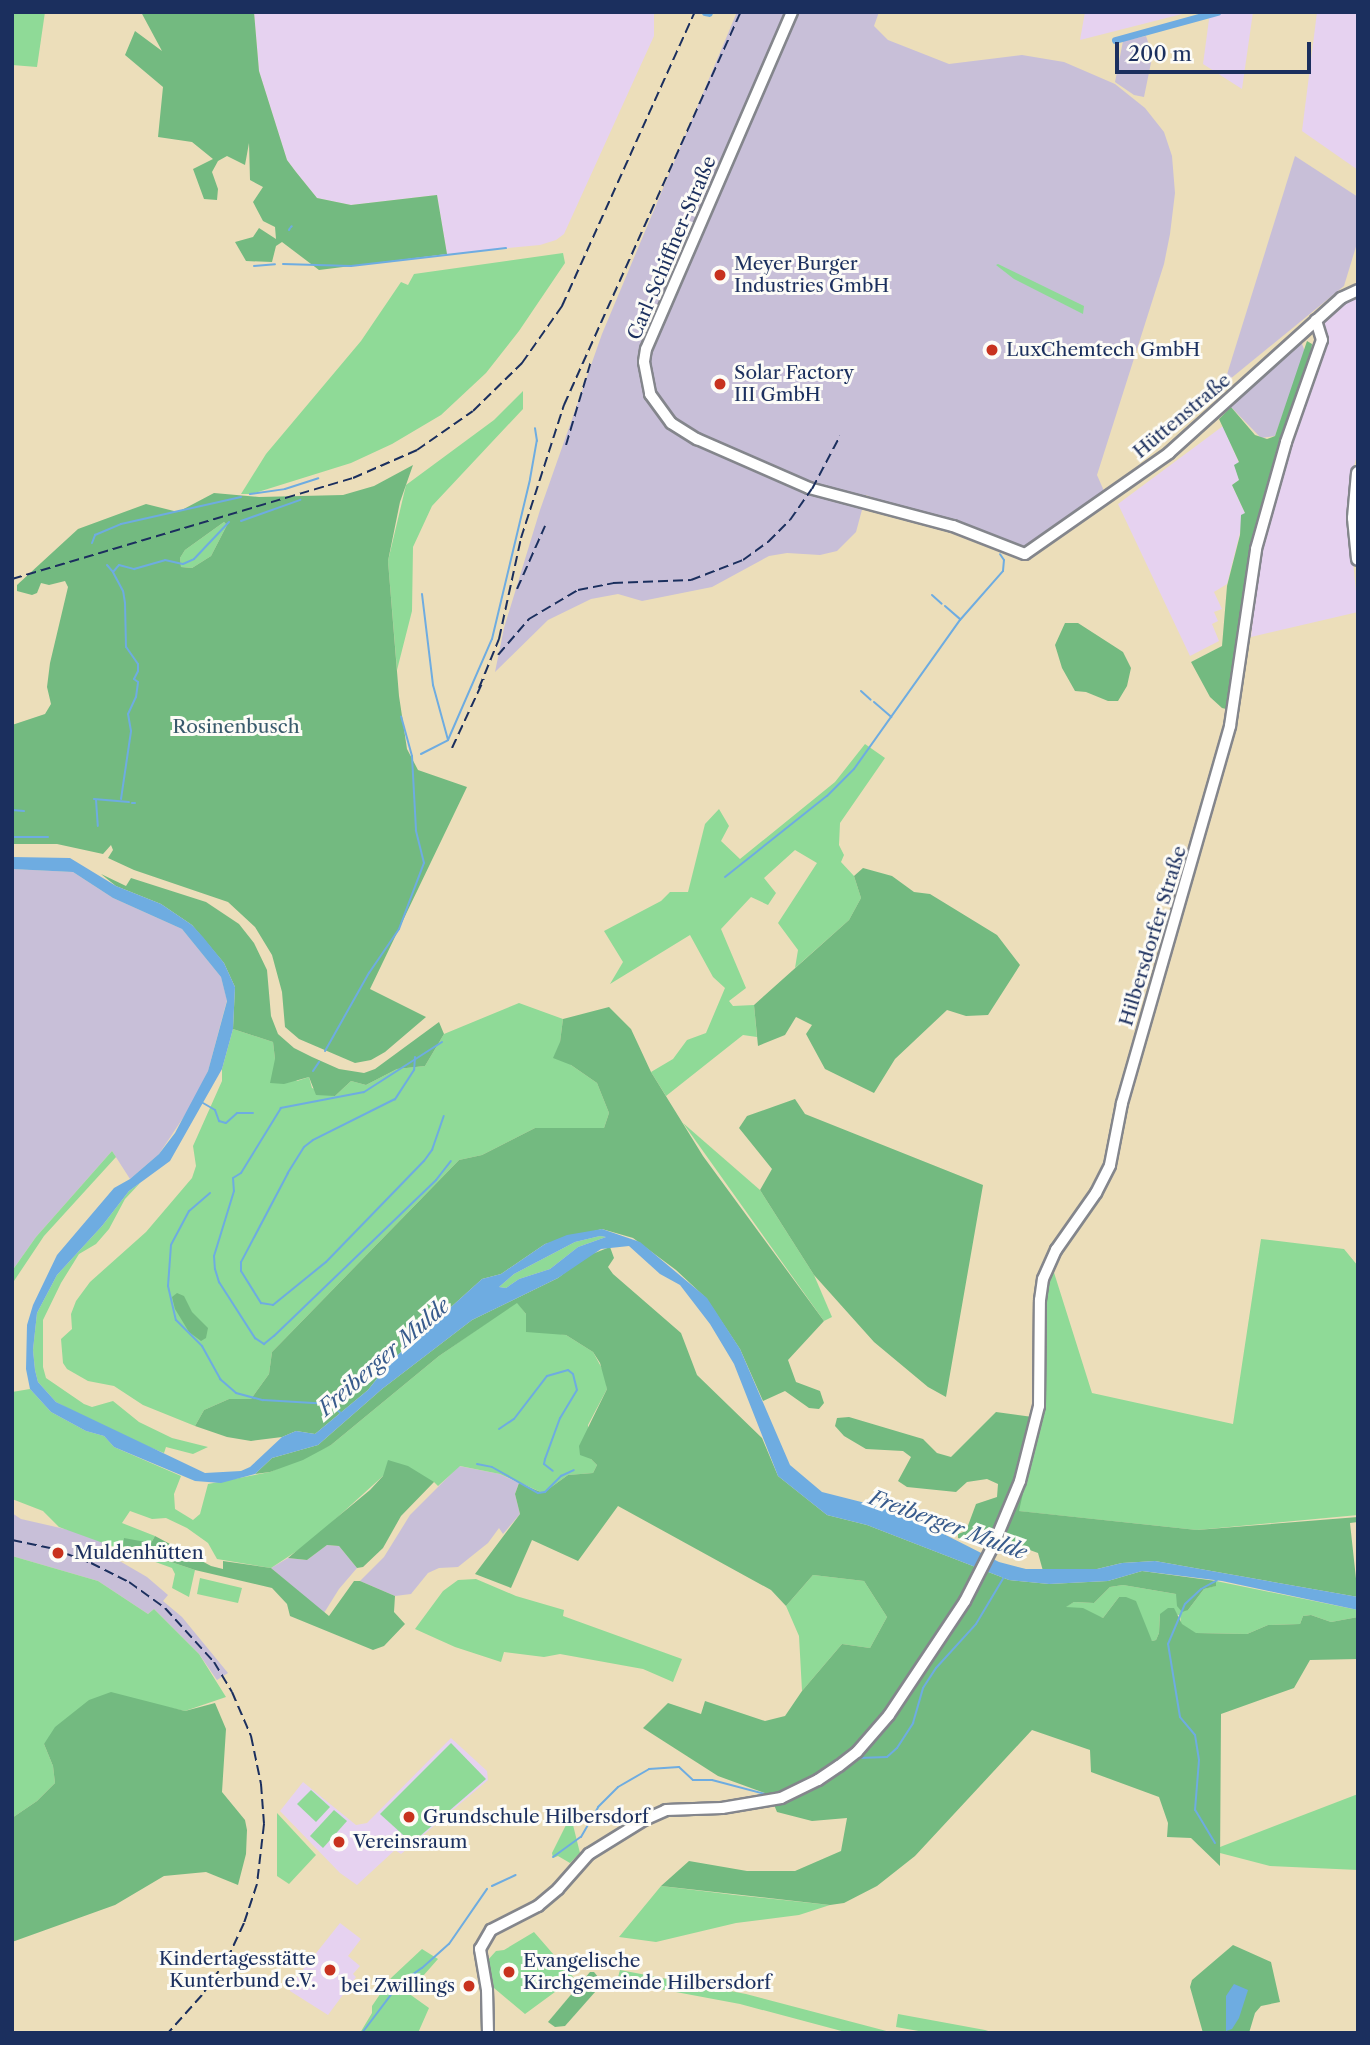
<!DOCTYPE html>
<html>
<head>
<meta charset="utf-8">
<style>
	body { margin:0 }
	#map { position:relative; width:1370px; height:2045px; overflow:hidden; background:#ecdeba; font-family:"Libre Caslon Text",serif }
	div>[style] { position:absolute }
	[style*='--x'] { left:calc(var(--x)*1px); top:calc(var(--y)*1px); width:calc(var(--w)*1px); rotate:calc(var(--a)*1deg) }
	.built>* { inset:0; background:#e6d2f0 }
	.industrial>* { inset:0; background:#c8bfd8 }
	.green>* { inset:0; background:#8fda97 }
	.forest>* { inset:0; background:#73ba80 }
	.water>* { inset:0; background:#6eace1 }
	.stream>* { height:2px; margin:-1px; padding:0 1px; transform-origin:1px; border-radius:1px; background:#6eace1 }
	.canal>* { height:7px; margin:-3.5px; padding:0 3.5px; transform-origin:3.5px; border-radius:3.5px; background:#6eace1 }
	.roads { filter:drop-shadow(2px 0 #84868c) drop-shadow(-2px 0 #84868c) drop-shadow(0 2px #84868c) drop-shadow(0 -2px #84868c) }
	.secondary>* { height:10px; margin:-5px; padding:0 5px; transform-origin:5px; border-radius:5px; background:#fff }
	.primary>* { height:12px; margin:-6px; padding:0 6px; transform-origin:6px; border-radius:6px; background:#fff }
	.rail>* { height:2px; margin-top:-1px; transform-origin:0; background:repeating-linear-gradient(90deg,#1b2f5e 0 10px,transparent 0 15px) }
	.dots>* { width:19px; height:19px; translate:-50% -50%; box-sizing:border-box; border:4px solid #fdfcf7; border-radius:50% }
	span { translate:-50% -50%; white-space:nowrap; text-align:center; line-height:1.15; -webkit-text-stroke:6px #fdfcf7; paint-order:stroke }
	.street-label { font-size:19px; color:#1b2f5e }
	.poi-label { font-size:19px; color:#1b2f5e }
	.left { translate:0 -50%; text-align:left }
	.right { translate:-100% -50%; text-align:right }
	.park-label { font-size:19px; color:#385a6c }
	.water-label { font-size:21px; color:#385b8c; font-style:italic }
	.frame { position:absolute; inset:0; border:14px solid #1b2f5e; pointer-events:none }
	.scale { position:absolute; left:1115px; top:42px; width:196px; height:32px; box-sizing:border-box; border:4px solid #1b2f5e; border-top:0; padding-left:9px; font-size:21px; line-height:24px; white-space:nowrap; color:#1b2f5e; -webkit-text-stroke:5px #fdfcf7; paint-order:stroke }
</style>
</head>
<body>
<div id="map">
	<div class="built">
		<div style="clip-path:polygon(254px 12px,654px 12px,654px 36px,564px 234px,556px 240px,540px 245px,447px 254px,437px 195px,351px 205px,317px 198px,296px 172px,287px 160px,259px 71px)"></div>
		<div style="clip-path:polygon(1085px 12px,1190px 12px,1080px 40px)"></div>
		<div style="clip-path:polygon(1210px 12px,1253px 12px,1242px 89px,1203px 64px)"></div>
		<div style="clip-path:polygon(1317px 12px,1358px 12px,1358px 170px,1302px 131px)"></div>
		<div style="clip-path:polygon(1358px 296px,1358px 450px,1351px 479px,1348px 510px,1358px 612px,1251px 637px,1259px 555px,1275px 492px,1324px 340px,1325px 319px,1344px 299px)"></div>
		<div style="clip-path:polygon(1223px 426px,1239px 463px,1235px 465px,1239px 480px,1232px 485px,1245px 513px,1227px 584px,1214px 592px,1222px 609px,1214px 612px,1218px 621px,1212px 624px,1219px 641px,1190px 656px,1118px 504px)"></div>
		<div style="clip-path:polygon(451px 1738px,487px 1771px,488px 1780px,401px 1854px,395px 1850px,357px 1885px,340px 1873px,280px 1811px,303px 1782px,356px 1825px,367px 1823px)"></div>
		<div style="clip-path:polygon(340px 1923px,361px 1939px,348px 1956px,360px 1966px,353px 1974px,356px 1977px,328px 2015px,290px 1991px,290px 1986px)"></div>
	</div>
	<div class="industrial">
		<div style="clip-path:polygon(737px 12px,879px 12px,874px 26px,888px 40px,949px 64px,1022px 55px,1064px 62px,1115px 84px,1145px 108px,1164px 132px,1172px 156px,1175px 193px,1170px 234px,1164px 264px,1097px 475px,1104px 491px,1025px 547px,1019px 548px,981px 530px,891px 505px,866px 495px,856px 532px,837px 551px,820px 555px,787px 553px,769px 556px,712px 587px,642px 601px,618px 594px,591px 599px,548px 620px,495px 672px,504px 628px,540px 510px,602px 334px)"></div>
		<div style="clip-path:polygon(1146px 36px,1150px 48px,1154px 48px,1144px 97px,1134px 95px,1115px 82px,1123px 41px)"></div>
		<div style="clip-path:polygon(1295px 156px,1358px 197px,1358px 240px,1344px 286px,1224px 384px)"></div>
		<div style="clip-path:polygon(1301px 341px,1305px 352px,1275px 436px,1261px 438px,1231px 407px)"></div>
		<div style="clip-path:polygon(12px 869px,73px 872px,113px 898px,182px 929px,221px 977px,227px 1000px,208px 1071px,193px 1103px,159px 1154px,130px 1179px,112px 1151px,36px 1237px,12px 1271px)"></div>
		<div style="clip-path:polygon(459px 1466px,500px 1474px,519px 1483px,515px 1494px,520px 1514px,503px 1534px,499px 1528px,488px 1543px,458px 1567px,439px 1568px,428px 1573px,411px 1594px,395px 1596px,360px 1581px,384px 1557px,410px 1515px)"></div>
		<div style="clip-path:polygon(12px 1513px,21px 1519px,78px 1532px,102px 1542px,111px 1556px,147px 1577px,168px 1595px,163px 1601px,182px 1617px,228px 1673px,217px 1680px,199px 1654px,154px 1609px,148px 1614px,98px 1581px,12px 1556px)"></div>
		<div style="clip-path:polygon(327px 1545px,339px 1546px,357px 1568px,339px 1589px,324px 1613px,271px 1568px,288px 1558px,307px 1560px)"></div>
	</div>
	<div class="green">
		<div style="clip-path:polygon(12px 12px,45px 12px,37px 67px,12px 65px)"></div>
		<div style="clip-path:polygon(563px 253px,565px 263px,519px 331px,486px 373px,441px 415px,392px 444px,351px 463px,252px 494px,241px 494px,266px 454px,361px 341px,401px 282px,408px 285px,414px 274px)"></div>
		<div style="clip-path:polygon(998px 264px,1084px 306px,1083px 314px,1014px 279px,996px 265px)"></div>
		<div style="clip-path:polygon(523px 391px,523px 409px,432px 506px,413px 547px,412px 611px,397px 670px,388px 561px,406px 485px,494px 420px)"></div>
		<div style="clip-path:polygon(224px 522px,227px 525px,211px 556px,192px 568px,181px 567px,180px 558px,185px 550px)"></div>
		<div style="clip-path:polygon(865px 744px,885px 758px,840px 823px,839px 845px,844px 855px,841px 862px,854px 876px,861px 898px,849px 920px,795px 968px,798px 950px,778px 923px,817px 863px,795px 850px,764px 878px,776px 893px,768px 905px,751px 897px,721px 929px,746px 988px,729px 1001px,733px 1006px,754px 1005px,757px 1037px,743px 1035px,666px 1096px,651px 1072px,673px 1059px,687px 1040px,706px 1033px,725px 988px,713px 977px,690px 935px,610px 984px,623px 962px,604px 931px,661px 901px,670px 892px,688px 892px,705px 824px,719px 809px,729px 826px,721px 841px,740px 859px,835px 782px)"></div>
		<div style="clip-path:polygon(519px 1003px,563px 1019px,560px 1042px,571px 1065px,597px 1083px,609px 1113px,604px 1128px,535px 1128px,482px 1155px,459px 1160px,272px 1352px,269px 1374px,251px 1399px,229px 1399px,204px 1410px,195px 1426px,143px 1405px,114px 1386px,88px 1381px,67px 1369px,63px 1363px,61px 1339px,72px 1329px,71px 1314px,76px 1301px,90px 1282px,146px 1232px,192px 1178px,196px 1166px,193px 1146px,222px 1081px,222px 1069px,233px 1029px,273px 1042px,275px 1059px,297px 1081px,309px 1077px,312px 1088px,335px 1096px,351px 1081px,366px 1085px,397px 1069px,425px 1066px,444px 1034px)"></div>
		<div style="clip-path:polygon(683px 1123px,760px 1190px,814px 1275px,832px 1317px,824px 1321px)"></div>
		<div style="clip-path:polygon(112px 1151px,116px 1157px,44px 1236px,12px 1284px,12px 1271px,36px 1237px)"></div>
		<div style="clip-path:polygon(140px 1183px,125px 1199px,109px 1229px,96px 1244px,79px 1254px,61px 1283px,43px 1320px,43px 1367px,46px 1378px,84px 1404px,92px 1407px,113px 1401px,139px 1422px,172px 1438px,208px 1447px,193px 1454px,166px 1447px,164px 1453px,117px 1434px,56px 1402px,38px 1382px,35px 1370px,33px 1350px,37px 1313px,57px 1275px,102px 1226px,129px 1191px)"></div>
		<div style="clip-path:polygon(600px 1236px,606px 1237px,578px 1247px,550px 1269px,519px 1279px,506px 1288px,499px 1287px,514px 1274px,575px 1242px)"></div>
		<div style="clip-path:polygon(1261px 1239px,1344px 1249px,1358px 1266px,1358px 1515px,1197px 1530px,1018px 1511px,1046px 1379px,1043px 1298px,1051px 1263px,1092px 1393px,1233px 1424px)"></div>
		<div style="clip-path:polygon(517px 1302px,526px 1314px,555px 1333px,566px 1335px,593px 1352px,605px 1374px,607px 1389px,588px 1425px,591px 1459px,597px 1465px,593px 1473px,568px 1475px,543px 1493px,500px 1474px,460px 1466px,438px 1486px,434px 1482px,383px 1476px,309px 1543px,271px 1568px,217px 1559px,208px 1543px,187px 1528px,166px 1518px,152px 1519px,130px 1511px,122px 1523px,155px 1536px,151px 1543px,123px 1546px,195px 1570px,189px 1597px,172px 1588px,175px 1574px,172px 1568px,59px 1527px,43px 1511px,12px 1499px,12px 1392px,30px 1389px,51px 1412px,86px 1431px,104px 1436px,114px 1447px,181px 1476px,174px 1494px,175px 1509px,193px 1520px,200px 1514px,208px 1484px,270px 1472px,331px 1445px,439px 1356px)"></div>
		<div style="clip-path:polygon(12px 1556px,98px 1581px,148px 1614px,154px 1609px,199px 1654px,226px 1697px,185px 1711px,157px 1705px,44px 1744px,53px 1766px,55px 1783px,37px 1801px,12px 1818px)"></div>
		<div style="clip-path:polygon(813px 1575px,864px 1581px,887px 1617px,870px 1648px,842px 1644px,802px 1691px,799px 1636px,786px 1606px)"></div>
		<div style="clip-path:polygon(200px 1578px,242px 1588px,238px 1603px,197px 1594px)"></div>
		<div style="clip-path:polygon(476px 1579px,516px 1596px,564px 1610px,563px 1616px,682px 1659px,673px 1682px,643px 1669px,560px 1654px,544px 1657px,504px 1652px,501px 1662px,455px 1647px,415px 1629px,443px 1591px,458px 1580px)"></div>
		<div style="clip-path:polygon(1216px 1581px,1358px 1610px,1358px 1617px,1331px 1622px,1311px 1615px,1303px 1616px,1300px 1624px,1268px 1625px,1247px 1634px,1195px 1633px,1181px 1624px,1180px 1615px,1160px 1614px,1159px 1633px,1156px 1640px,1152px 1641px,1119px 1597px,1103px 1618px,1065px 1607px,1074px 1602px,1094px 1603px,1110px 1587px,1123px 1585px,1176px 1594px,1188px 1610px,1204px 1589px,1215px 1586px)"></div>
		<div style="clip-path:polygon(451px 1743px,486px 1779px,412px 1843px,380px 1814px)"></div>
		<div style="clip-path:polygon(311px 1790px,330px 1807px,316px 1822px,297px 1804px)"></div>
		<div style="clip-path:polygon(1358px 1794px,1358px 1870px,1270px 1866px,1220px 1853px,1220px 1847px)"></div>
		<div style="clip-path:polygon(334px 1810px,347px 1821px,323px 1848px,310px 1836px)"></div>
		<div style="clip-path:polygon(277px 1813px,316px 1855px,289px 1884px,277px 1876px)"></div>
		<div style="clip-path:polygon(572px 1821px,580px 1853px,570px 1863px,558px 1856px,553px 1858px,552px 1853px,566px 1825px)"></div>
		<div style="clip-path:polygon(661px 1886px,735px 1895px,830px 1905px,799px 1915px,736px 1923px,656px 1942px,619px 1937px)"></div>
		<div style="clip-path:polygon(534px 1932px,574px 1978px,525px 2014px,494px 1988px,487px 1961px,496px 1951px,504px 1950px)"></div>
		<div style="clip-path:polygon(422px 1949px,438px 1959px,408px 1993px,429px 2008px,418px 2033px,360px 2033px,372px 2013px,372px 2006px,391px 1978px)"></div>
		<div style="clip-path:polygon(620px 1970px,746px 1994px,894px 2033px,849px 2033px,740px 2004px,617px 1981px)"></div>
		<div style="clip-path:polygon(898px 2014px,985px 2030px,995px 2033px,930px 2033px,896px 2027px)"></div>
	</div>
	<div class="forest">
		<div style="clip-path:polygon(141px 12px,254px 12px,259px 71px,287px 160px,296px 172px,317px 198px,351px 205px,437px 195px,447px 254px,319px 270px,282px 242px,276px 246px,272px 262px,246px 261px,235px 242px,253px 237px,259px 228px,276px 239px,275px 227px,263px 221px,253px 202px,263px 187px,250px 180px,249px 143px,245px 165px,227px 156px,218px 161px,212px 172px,218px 189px,217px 200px,204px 199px,193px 169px,213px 159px,192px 142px,158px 137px,163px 87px,125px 55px,135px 31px,162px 51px)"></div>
		<div style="clip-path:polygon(1307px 341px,1312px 344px,1311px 353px,1262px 513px,1230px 710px,1222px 708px,1210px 697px,1191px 662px,1222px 646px,1227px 586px,1240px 535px,1241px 515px,1245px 513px,1232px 485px,1239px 480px,1234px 465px,1239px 462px,1219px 419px,1231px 407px,1255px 435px,1267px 439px,1275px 436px)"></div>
		<div style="clip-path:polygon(evenodd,413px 465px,400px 502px,388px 561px,399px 696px,407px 749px,418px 770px,467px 787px,370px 989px,426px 1017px,385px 1052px,371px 1060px,355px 1063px,299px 1039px,285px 1027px,282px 992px,272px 955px,255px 927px,228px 902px,134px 870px,108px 858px,113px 850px,111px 845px,103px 854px,57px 844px,12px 844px,12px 725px,45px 714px,51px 704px,47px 687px,50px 663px,68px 587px,65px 581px,49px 585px,41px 583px,37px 593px,32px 595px,17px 591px,17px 585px,78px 529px,146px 504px,178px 512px,214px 493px,259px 497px,343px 495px,374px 486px,413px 465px,224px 522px,227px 525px,211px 556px,192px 568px,181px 567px,180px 558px,185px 550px,224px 522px)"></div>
		<div style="clip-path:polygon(1065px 623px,1078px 623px,1123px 652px,1131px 668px,1127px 686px,1118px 701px,1108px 701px,1086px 692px,1075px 691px,1062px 668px,1055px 645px)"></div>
		<div style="clip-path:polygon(863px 868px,892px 876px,914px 892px,930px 894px,997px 935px,1020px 965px,988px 1015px,966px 1016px,947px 1010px,895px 1059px,874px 1093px,825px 1069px,806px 1034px,812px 1025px,796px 1017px,785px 1035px,758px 1046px,754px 1005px,849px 920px,861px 898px,854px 876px)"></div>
		<div style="clip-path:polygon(101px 874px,126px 886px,131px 878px,206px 902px,239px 924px,254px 943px,267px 970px,271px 1016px,278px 1034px,294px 1048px,312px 1057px,339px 1069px,364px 1073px,375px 1069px,439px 1022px,444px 1034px,425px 1066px,397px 1069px,366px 1085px,351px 1081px,335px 1096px,316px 1095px,309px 1077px,284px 1084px,270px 1083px,275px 1059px,273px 1042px,233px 1029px,235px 987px,224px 963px,192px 925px,161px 904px,116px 886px)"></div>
		<div style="clip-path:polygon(609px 1007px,631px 1029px,651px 1072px,703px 1156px,824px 1321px,788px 1360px,796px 1382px,820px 1391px,824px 1403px,819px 1409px,809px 1408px,785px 1391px,763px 1401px,740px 1349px,706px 1298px,676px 1270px,633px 1238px,602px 1229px,545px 1244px,501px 1274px,482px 1279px,390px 1362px,368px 1390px,315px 1434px,296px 1431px,282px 1437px,251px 1441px,227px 1437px,195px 1426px,204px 1410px,229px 1399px,251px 1399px,269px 1374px,272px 1352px,459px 1160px,482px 1155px,535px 1128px,604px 1128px,609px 1113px,597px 1083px,571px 1065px,553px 1058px,560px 1042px,563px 1019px)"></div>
		<div style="clip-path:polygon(795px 1099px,805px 1114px,983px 1185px,946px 1397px,928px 1387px,874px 1342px,814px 1275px,760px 1190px,772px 1169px,739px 1128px,747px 1116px)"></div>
		<div style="clip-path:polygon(610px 1247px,614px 1258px,608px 1267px,613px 1274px,681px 1333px,697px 1375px,762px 1438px,778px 1476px,827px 1515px,867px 1525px,1009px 1580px,1049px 1584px,1108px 1581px,1142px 1571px,1216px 1581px,1216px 1586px,1204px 1589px,1188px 1610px,1182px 1612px,1177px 1606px,1176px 1594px,1123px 1585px,1110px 1587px,1094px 1603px,1074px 1602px,1066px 1607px,1083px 1608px,1103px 1618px,1119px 1597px,1126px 1597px,1136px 1601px,1152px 1641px,1156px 1640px,1159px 1633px,1160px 1614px,1168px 1608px,1174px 1608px,1182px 1624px,1196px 1633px,1247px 1634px,1268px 1625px,1300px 1624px,1303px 1616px,1311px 1615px,1331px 1622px,1358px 1617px,1358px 1659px,1310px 1660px,1294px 1688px,1221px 1714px,1220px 1866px,1191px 1838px,1167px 1837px,1168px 1823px,1159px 1797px,1091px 1772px,1090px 1750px,1032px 1730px,915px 1856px,877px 1886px,844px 1903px,830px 1905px,661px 1886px,689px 1861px,747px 1871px,795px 1871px,841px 1851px,847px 1818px,812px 1821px,777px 1812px,770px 1795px,718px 1776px,643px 1728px,668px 1703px,701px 1714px,705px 1701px,765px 1721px,785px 1716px,802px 1691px,842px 1644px,870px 1648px,887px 1617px,864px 1581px,813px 1575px,786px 1606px,771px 1590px,618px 1506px,578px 1561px,532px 1540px,511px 1588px,475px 1574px,520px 1514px,515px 1494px,519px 1483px,543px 1493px,568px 1475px,593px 1473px,597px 1465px,591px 1459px,580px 1455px,579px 1446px,607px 1389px,600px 1363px,593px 1352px,566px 1335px,526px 1332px,526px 1314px,517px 1303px,439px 1356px,331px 1445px,303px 1460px,270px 1472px,255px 1474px,272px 1458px,318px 1445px,382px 1389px,472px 1320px,558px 1278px,587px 1256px)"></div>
		<div style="clip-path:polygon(177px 1293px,184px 1296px,192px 1312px,208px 1328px,206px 1338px,201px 1341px,189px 1332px,175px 1309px,172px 1297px)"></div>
		<div style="clip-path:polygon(996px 1412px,1040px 1418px,1019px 1511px,1197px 1530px,1358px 1517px,1358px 1522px,1350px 1523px,1358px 1597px,1155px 1561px,1122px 1563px,1097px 1569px,1043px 1571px,1038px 1553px,1016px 1545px,986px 1544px,958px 1538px,958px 1534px,966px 1531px,976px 1504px,997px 1497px,998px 1484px,987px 1479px,967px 1482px,956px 1492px,907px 1487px,898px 1481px,911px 1457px,903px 1451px,866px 1449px,844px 1436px,835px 1426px,837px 1418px,849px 1417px,923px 1439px,937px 1453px,951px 1457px)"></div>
		<div style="clip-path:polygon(388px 1460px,408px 1466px,434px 1482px,401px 1516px,383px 1548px,363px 1567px,357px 1568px,339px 1546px,327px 1545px,307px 1560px,288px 1558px,370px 1490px,383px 1476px)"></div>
		<div style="clip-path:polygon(155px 1536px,211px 1566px,223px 1569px,223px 1561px,271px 1568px,329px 1616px,354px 1581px,360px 1581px,395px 1596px,394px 1612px,405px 1624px,384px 1646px,373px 1650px,290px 1616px,287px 1604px,272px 1588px,195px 1570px,123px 1546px,124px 1538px,151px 1543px)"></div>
		<div style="clip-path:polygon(111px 1692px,185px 1711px,215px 1703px,226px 1729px,222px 1792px,245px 1820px,247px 1830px,246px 1854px,238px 1885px,206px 1872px,164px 1876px,115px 1905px,12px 1942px,12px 1818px,37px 1801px,55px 1783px,53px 1766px,44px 1744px,55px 1727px,89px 1700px)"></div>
		<div style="clip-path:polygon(1233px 1945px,1271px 1962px,1280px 2002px,1261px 2006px,1255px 2013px,1249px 2033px,1203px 2033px,1190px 1987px,1192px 1980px)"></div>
		<div style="clip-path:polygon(590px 1972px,594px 1972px,603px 1983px,565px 2026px,555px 2027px,548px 2022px)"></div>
	</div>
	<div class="water">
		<div style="clip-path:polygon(evenodd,12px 857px,70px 858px,116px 886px,161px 904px,192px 925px,203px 937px,224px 963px,235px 987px,233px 1029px,222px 1069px,170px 1161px,129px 1191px,102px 1226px,57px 1275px,37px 1313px,33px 1350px,35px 1370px,38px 1382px,56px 1402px,205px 1473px,241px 1471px,250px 1467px,282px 1437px,296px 1431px,315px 1434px,321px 1429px,368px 1390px,390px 1362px,482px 1279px,501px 1274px,545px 1244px,567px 1235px,602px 1229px,640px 1242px,707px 1298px,740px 1349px,790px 1465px,822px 1492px,885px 1508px,922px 1523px,999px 1562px,1026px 1569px,1097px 1569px,1122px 1563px,1155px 1561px,1358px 1597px,1358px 1610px,1222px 1581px,1142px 1571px,1108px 1581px,1049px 1584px,1009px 1580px,867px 1525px,827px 1515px,778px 1476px,734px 1364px,710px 1324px,680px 1285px,660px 1274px,629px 1246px,601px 1249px,558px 1278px,472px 1320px,382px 1389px,318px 1445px,272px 1458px,255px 1474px,221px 1483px,195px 1481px,114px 1447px,104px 1436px,86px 1431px,51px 1412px,30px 1389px,26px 1369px,27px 1325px,33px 1305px,57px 1255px,114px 1188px,130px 1179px,159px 1154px,175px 1133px,208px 1071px,227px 1001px,221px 977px,182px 929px,113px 898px,73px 872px,12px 869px,12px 857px,600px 1236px,606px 1237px,578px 1247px,550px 1269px,519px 1279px,506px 1288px,499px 1287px,514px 1274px,575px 1242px,600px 1236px)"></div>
		<div style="clip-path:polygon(1234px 1984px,1248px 1990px,1239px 2018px,1232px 2029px,1226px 2031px,1226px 1996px)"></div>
	</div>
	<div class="stream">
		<div style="--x:291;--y:227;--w:1;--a:-45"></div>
		<div style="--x:289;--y:230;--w:2;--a:-63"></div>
		<div style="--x:283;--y:264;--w:68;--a:1.7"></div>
		<div style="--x:351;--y:266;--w:156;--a:-6.6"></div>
		<div style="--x:254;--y:266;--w:21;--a:-5"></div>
		<div style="--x:250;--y:494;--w:35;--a:-8"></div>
		<div style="--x:285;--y:489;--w:35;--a:-18"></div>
		<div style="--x:241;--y:521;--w:63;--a:-19.6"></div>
		<div style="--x:92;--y:543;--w:9;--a:-69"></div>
		<div style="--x:95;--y:535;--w:28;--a:-23"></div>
		<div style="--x:121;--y:524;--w:123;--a:-12.7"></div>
		<div style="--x:107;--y:565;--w:9;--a:49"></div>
		<div style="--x:422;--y:594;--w:92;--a:83.1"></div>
		<div style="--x:433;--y:685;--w:57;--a:74.7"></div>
		<div style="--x:932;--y:595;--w:13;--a:42"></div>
		<div style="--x:945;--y:606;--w:20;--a:41"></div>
		<div style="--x:861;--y:691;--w:13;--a:42"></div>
		<div style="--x:874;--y:702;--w:23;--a:41"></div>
		<div style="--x:421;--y:754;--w:30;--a:-27"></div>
		<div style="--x:448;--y:740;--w:110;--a:-66.5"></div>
		<div style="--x:492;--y:639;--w:164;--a:-76.6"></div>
		<div style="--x:530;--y:479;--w:39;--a:-80"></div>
		<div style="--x:537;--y:441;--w:13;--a:-99"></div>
		<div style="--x:94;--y:799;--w:35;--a:5"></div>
		<div style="--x:121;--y:799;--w:69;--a:-81.6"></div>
		<div style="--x:131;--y:731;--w:17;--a:-100"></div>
		<div style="--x:128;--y:714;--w:19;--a:-65"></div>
		<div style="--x:136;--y:697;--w:15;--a:-82"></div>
		<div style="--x:138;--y:682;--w:5;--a:-143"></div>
		<div style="--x:134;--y:679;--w:9;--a:-63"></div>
		<div style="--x:138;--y:671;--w:7;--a:-90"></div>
		<div style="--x:138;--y:664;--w:21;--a:-125"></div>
		<div style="--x:126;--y:647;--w:44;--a:-91.3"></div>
		<div style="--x:125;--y:603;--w:12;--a:-99"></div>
		<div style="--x:123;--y:591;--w:21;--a:-118"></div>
		<div style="--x:113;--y:572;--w:9;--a:-49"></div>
		<div style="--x:119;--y:565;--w:16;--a:15"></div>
		<div style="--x:134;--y:569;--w:32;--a:-16"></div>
		<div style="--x:165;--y:560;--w:18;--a:13"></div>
		<div style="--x:183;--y:564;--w:12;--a:-24"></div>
		<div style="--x:194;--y:559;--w:51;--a:-46.6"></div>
		<div style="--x:96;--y:800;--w:26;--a:86"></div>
		<div style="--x:132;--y:803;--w:3;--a:0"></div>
		<div style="--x:12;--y:810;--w:12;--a:5"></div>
		<div style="--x:12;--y:837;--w:36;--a:0"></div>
		<div style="--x:725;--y:877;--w:130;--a:-38.5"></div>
		<div style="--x:827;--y:796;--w:38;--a:-45"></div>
		<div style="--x:854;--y:769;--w:183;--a:-54.6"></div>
		<div style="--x:960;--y:620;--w:65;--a:-48.7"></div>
		<div style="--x:1003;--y:571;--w:11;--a:-85"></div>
		<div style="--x:1004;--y:560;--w:7;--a:-124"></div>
		<div style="--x:442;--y:1042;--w:93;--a:147.3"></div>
		<div style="--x:364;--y:1092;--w:85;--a:169.1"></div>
		<div style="--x:281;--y:1108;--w:76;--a:121.6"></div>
		<div style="--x:241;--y:1173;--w:9;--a:148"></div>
		<div style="--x:233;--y:1178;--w:13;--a:86"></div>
		<div style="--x:234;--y:1191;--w:68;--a:107.1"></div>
		<div style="--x:214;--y:1256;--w:13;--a:86"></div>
		<div style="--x:215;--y:1269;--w:14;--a:73"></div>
		<div style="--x:219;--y:1282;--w:67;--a:57.3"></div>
		<div style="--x:255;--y:1338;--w:11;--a:34"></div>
		<div style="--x:264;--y:1344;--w:13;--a:-39"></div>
		<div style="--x:274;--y:1336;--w:225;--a:-43.9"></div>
		<div style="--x:436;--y:1180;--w:24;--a:-52"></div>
		<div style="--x:325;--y:1051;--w:90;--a:-60.6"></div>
		<div style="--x:369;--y:973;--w:53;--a:-55.7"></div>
		<div style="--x:399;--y:929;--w:71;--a:-69.3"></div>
		<div style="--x:424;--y:863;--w:34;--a:-104"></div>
		<div style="--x:416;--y:830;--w:74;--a:-93.1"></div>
		<div style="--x:412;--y:756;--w:41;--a:-105.4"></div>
		<div style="--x:415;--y:1057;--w:13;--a:94"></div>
		<div style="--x:414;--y:1070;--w:35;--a:123"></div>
		<div style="--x:395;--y:1099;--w:92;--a:153.4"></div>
		<div style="--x:313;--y:1140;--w:11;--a:142"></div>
		<div style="--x:304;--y:1147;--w:31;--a:122"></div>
		<div style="--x:288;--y:1173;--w:101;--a:117.8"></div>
		<div style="--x:241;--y:1262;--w:9;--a:90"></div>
		<div style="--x:241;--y:1271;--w:38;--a:58"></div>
		<div style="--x:261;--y:1303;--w:12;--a:9"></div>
		<div style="--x:273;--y:1305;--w:68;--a:-39.1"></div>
		<div style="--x:326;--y:1262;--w:141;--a:-45.9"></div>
		<div style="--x:424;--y:1161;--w:14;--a:-54"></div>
		<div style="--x:432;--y:1150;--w:36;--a:-71"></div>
		<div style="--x:313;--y:1071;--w:11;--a:-56"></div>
		<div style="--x:203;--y:1103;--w:14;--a:30"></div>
		<div style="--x:215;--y:1110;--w:12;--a:70"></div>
		<div style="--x:219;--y:1121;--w:7;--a:16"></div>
		<div style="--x:226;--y:1123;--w:15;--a:-42"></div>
		<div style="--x:237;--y:1113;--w:16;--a:0"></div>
		<div style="--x:210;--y:1193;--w:28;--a:139"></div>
		<div style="--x:189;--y:1211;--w:38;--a:118"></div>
		<div style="--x:171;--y:1245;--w:41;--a:94.2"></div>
		<div style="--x:168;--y:1286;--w:35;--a:77"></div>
		<div style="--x:176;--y:1320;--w:37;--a:45"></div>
		<div style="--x:202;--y:1346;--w:38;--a:61"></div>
		<div style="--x:220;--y:1379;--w:21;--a:41"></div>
		<div style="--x:236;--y:1393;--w:28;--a:15"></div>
		<div style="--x:263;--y:1400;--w:67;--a:3.4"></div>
		<div style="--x:330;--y:1404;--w:16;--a:40"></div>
		<div style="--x:499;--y:1429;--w:18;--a:-34"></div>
		<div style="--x:514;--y:1419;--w:54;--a:-52.5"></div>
		<div style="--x:547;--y:1376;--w:22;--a:-16"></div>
		<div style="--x:568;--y:1370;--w:6;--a:39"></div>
		<div style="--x:573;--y:1374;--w:16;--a:76"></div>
		<div style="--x:577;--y:1390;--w:33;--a:121"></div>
		<div style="--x:560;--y:1418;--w:44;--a:110.1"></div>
		<div style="--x:545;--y:1459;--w:5;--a:101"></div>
		<div style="--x:544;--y:1464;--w:11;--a:38"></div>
		<div style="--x:477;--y:1464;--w:15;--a:11"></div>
		<div style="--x:492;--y:1467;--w:53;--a:29.5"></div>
		<div style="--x:538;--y:1493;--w:7;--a:-8"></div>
		<div style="--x:545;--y:1492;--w:23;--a:-45"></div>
		<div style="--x:561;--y:1476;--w:14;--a:-25"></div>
		<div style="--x:790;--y:1800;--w:36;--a:-27"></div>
		<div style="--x:822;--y:1784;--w:44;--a:-35.8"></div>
		<div style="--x:858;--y:1758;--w:29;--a:-2"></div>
		<div style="--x:887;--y:1757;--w:13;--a:-42"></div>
		<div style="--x:897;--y:1748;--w:30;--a:-57"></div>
		<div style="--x:913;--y:1723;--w:36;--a:-74"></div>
		<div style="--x:923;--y:1688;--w:24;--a:-57"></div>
		<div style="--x:936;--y:1668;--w:59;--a:-47.7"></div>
		<div style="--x:976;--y:1624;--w:55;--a:-59.2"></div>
		<div style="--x:1215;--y:1843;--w:39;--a:-121"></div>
		<div style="--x:1195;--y:1810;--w:50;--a:-85.4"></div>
		<div style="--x:1199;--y:1760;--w:25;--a:-99"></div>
		<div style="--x:1195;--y:1735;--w:23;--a:-130"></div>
		<div style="--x:1180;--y:1717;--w:74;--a:-99.3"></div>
		<div style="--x:1168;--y:1644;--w:43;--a:-67"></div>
		<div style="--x:1185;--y:1604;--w:22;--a:-43"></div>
		<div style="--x:1201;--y:1589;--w:18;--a:-29"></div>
		<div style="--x:553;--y:1857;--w:34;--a:-36"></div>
		<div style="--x:581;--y:1837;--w:34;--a:-60"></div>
		<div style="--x:598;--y:1807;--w:28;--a:-45"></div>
		<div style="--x:618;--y:1787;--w:36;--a:-30"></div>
		<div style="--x:649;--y:1769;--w:30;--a:-4"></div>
		<div style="--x:679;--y:1767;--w:19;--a:43"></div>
		<div style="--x:693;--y:1780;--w:19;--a:0"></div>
		<div style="--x:712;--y:1780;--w:55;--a:14.8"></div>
		<div style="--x:492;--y:1886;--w:26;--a:-25"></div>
		<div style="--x:362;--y:2033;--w:61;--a:-52.9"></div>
		<div style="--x:399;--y:1984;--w:28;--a:-35"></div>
		<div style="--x:422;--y:1968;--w:36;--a:-42"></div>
		<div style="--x:449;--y:1944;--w:67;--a:-55.4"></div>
	</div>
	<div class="canal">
		<div style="--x:705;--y:12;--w:4;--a:14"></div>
		<div style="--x:1115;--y:40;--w:106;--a:-15.4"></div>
	</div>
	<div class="roads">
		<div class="secondary">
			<div style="--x:792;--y:12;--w:367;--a:113.4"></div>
			<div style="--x:646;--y:349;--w:13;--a:99"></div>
			<div style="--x:644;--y:362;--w:33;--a:79"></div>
			<div style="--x:650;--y:394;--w:36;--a:54"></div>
			<div style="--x:671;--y:423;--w:31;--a:32"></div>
			<div style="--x:697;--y:439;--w:122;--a:23.6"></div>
			<div style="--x:809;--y:488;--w:149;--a:14.8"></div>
			<div style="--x:953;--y:526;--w:77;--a:21.3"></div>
			<div style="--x:1025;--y:554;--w:176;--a:-35"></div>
			<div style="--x:1169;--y:453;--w:232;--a:-42"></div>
			<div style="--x:1341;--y:298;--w:19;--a:-25"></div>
			<div style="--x:488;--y:2033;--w:43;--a:-91.3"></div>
			<div style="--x:487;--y:1990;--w:42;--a:-99.7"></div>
			<div style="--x:480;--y:1949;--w:22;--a:-60"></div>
			<div style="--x:491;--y:1930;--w:53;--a:-27.1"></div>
			<div style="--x:538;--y:1906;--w:26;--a:-40"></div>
			<div style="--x:558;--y:1889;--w:47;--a:-48.5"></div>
			<div style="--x:589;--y:1854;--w:65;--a:-31.7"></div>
			<div style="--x:644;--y:1820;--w:24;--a:-24"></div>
			<div style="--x:666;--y:1810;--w:56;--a:-2"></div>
			<div style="--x:722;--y:1808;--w:60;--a:-9.6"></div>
			<div style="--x:781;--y:1798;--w:41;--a:-25.9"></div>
			<div style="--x:818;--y:1780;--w:25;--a:-34"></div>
			<div style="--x:839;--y:1766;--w:23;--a:-38"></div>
			<div style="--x:857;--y:1752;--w:49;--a:-49.1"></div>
			<div style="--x:889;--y:1715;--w:137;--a:-56.3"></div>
			<div style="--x:965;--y:1601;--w:62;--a:-63"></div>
			<div style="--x:993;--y:1546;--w:70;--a:-67.4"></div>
			<div style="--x:1020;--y:1481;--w:77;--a:-75.8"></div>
			<div style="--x:1039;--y:1406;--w:106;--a:-89.5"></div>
			<div style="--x:1040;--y:1300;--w:21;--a:-82"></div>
			<div style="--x:1043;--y:1279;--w:32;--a:-66"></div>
			<div style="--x:1056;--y:1250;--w:70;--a:-54.9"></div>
			<div style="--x:1096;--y:1193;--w:31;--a:-63"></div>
			<div style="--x:1110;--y:1165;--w:63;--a:-79"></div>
			<div style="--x:1122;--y:1103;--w:392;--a:-74"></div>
			<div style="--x:1230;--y:726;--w:179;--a:-81.6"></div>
			<div style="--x:1256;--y:549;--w:111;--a:-74.3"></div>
			<div style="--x:1286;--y:442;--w:108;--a:-70.6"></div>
			<div style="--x:1322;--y:340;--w:21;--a:-107"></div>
		</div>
		<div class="primary">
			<div style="--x:1358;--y:473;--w:45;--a:95.1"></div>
			<div style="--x:1354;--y:518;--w:41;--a:84.4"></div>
		</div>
	</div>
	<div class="rail">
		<div style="--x:566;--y:445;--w:88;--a:-73.4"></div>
		<div style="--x:12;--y:579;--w:356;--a:-16.5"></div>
		<div style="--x:353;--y:478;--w:70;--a:-23.6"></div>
		<div style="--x:417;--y:450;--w:68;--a:-34.9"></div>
		<div style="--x:473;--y:411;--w:69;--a:-44.4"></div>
		<div style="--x:522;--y:363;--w:70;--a:-54.9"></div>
		<div style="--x:562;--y:306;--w:323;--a:-65.7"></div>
		<div style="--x:517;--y:589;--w:69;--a:-66"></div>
		<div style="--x:498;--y:655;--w:48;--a:-49.3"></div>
		<div style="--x:529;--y:619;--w:57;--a:-30.6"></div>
		<div style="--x:578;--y:590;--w:36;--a:-11"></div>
		<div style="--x:613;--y:583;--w:78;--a:-2.2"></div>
		<div style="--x:691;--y:580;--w:56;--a:-21"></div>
		<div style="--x:743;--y:560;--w:31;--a:-36"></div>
		<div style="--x:768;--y:542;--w:31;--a:-45"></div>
		<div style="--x:790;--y:520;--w:38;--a:-55"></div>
		<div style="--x:812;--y:489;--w:60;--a:-62.2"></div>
		<div style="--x:479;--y:688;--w:53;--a:-67.8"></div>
		<div style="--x:499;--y:639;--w:103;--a:-77.7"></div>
		<div style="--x:521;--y:538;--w:140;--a:-72.1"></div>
		<div style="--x:564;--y:405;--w:431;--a:-65.8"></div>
		<div style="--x:452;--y:748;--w:76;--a:-65.1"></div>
		<div style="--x:12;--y:1540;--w:40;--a:12"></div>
		<div style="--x:51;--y:1548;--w:43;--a:20.6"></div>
		<div style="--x:91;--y:1563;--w:42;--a:26.6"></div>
		<div style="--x:129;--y:1582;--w:44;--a:35.8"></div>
		<div style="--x:165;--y:1608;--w:73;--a:47.8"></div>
		<div style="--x:214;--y:1662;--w:35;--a:59"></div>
		<div style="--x:232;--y:1692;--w:48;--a:66.6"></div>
		<div style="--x:251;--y:1736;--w:49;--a:78.2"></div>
		<div style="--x:261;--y:1784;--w:40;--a:85.7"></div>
		<div style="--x:264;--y:1824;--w:60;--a:96.7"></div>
		<div style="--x:257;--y:1884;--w:41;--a:108.4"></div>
		<div style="--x:244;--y:1923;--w:40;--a:115"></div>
		<div style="--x:227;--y:1959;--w:44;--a:124.8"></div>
		<div style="--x:202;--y:1995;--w:51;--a:131.8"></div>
	</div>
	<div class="dots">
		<div style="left:720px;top:275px;background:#c8321e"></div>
		<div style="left:992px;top:350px;background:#c8321e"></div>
		<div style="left:720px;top:384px;background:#c8321e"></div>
		<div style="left:58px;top:1553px;background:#c8321e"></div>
		<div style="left:409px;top:1817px;background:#c8321e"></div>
		<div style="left:339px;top:1842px;background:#c8321e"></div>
		<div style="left:330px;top:1970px;background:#c8321e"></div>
		<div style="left:509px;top:1972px;background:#c8321e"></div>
		<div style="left:469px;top:1986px;background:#c8321e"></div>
	</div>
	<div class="street-label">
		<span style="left:672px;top:248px;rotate:-67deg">Carl-Schiffner-Straße</span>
		<span style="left:1182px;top:416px;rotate:-40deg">Hüttenstraße</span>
		<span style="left:1153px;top:936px;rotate:-73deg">Hilbersdorfer Straße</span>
	</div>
	<div class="poi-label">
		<span class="left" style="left:734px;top:275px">Meyer Burger<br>Industries GmbH</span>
		<span class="left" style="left:1006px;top:350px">LuxChemtech GmbH</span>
		<span class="left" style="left:734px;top:384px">Solar Factory<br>III GmbH</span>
		<span class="left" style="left:74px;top:1553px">Muldenhütten</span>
		<span class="left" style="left:423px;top:1817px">Grundschule Hilbersdorf</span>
		<span class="left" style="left:353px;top:1842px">Vereinsraum</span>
		<span class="right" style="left:316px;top:1970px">Kindertagesstätte<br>Kunterbund e.V.</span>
		<span class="left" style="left:523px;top:1972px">Evangelische<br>Kirchgemeinde Hilbersdorf</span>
		<span class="right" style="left:455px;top:1986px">bei Zwillings</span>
	</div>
	<div class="park-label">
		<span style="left:236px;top:727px">Rosinenbusch</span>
	</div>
	<div class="water-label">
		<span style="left:384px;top:1357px;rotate:-41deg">Freiberger Mulde</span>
		<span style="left:948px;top:1525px;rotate:20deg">Freiberger Mulde</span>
	</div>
	<div class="frame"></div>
	<div class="scale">200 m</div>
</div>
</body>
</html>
